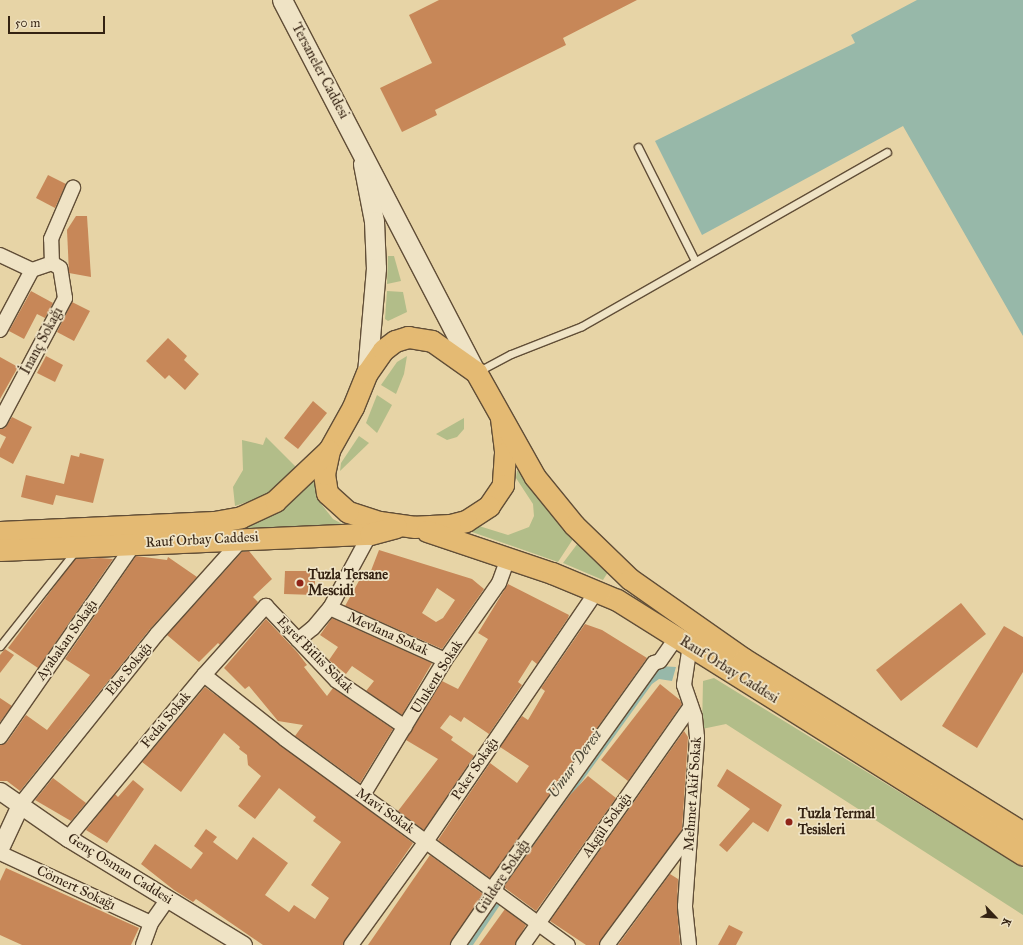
<!DOCTYPE html>
<html>
<head>
<meta charset="utf-8">
<style>
	body { margin:0 }
	#map { position:relative; width:1023px; height:945px; overflow:hidden; background:#e7d4a6; font-family:"IM FELL Great Primer",serif }
	div>[style] { position:absolute }
	[style*='--x'] { left:calc(var(--x)*1px); top:calc(var(--y)*1px); width:calc(var(--w)*1px); rotate:calc(var(--a)*1deg) }
	.green>* { inset:0; background:#b2bd89 }
	.water>* { inset:0; background:#97b8a9 }
	.building>* { inset:0; background:#c78758 }
	.roads { filter:drop-shadow(1px 0 #614e37) drop-shadow(-1px 0 #614e37) drop-shadow(0 1px #614e37) drop-shadow(0 -1px #614e37) }
	.service>* { height:7px; margin:-3.5px; padding:0 3.5px; transform-origin:3.5px; border-radius:3.5px; background:#efe3c5 }
	.minor>* { height:14px; margin:-7px; padding:0 7px; transform-origin:7px; border-radius:7px; background:#efe3c5 }
	.tertiary>* { height:17px; margin:-8.5px; padding:0 8.5px; transform-origin:8.5px; border-radius:8.5px; background:#efe3c5 }
	.secondary>* { height:19px; margin:-9.5px; padding:0 9.5px; transform-origin:9.5px; border-radius:9.5px; background:#efe3c5 }
	.primary>* { height:21px; margin:-10.5px; padding:0 10.5px; transform-origin:10.5px; border-radius:10.5px; background:#e4ba73 }
	.dots>* { width:11px; height:11px; translate:-50% -50%; box-sizing:border-box; border:2px solid #efe3c5; border-radius:50% }
	span { translate:-50% -50%; white-space:nowrap; text-align:center; line-height:1.15; -webkit-text-stroke:3.5px #efe3c5; paint-order:stroke }
	.street-label { font-size:14px; color:#342212 }
	.poi-label { font-size:14px; color:#342212; font-weight:700 }
	.left { translate:0 -50%; text-align:left }
	.water-label { font-size:15px; color:#4d4838; font-style:italic }
	.north { position:absolute; left:975px; top:897px; width:40px; height:40px; -webkit-text-stroke:3px #efe3c5; paint-order:stroke; rotate:115deg; font-size:11px; font-weight:700; line-height:16px; text-align:center; color:#342212 }
	.north::after { content:''; display:block; margin:auto; width:14px; height:18px; background:#342212; clip-path:polygon(50% 0,100% 100%,50% 72%,0 100%) }
	.scale { position:absolute; left:8px; top:16px; width:97px; height:18px; box-sizing:border-box; border:2px solid #342212; border-top:0; padding-left:5px; font-size:12px; line-height:14px; white-space:nowrap; color:#342212; -webkit-text-stroke:3px #efe3c5; paint-order:stroke }
</style>
</head>
<body>
<div id="map">
	<div class="green">
		<div style="clip-path:polygon(388px 256px,394px 256px,401px 281px,387px 284px)"></div>
		<div style="clip-path:polygon(387px 291px,403px 292px,407px 312px,388px 321px,385px 319px)"></div>
		<div style="clip-path:polygon(407px 356px,404px 374px,396px 394px,381px 385px,397px 362px)"></div>
		<div style="clip-path:polygon(377px 395px,392px 405px,377px 433px,366px 423px)"></div>
		<div style="clip-path:polygon(464px 418px,464px 429px,457px 437px,447px 440px,436px 434px)"></div>
		<div style="clip-path:polygon(359px 436px,369px 443px,340px 471px,341px 463px)"></div>
		<div style="clip-path:polygon(266px 437px,296px 467px,268px 495px,235px 506px,233px 487px,243px 470px,242px 440px,263px 445px)"></div>
		<div style="clip-path:polygon(517px 470px,573px 539px,558px 562px,469px 531px,479px 526px,508px 535px,529px 527px,534px 516px,533px 504px,516px 478px)"></div>
		<div style="clip-path:polygon(315px 474px,322px 505px,333px 519px,346px 526px,120px 534px,239px 529px,273px 513px)"></div>
		<div style="clip-path:polygon(578px 543px,608px 572px,603px 580px,563px 563px)"></div>
		<div style="clip-path:polygon(714px 678px,1023px 868px,1023px 915px,726px 724px,702px 729px,703px 681px)"></div>
	</div>
	<div class="water">
		<div style="clip-path:polygon(917px 0,1023px 0,1023px 336px,903px 126px,702px 235px,655px 141px,855px 43px,851px 35px)"></div>
		<div style="clip-path:polygon(658px 666px,676px 667px,672px 681px,659px 679px,652px 684px,509px 883px,501px 878px)"></div>
		<div style="clip-path:polygon(494px 897px,502px 902px,473px 945px,461px 945px)"></div>
	</div>
	<div class="building">
		<div style="clip-path:polygon(439px 0,637px 0,563px 38px,566px 45px,435px 110px,437px 115px,402px 132px,380px 88px,432px 63px,409px 15px)"></div>
		<div style="clip-path:polygon(48px 175px,66px 184px,55px 208px,36px 198px)"></div>
		<div style="clip-path:polygon(76px 216px,87px 216px,91px 277px,69px 273px,67px 230px)"></div>
		<div style="clip-path:polygon(31px 291px,53px 303px,45px 318px,37px 314px,24px 339px,9px 331px)"></div>
		<div style="clip-path:polygon(72px 302px,90px 311px,74px 341px,57px 332px)"></div>
		<div style="clip-path:polygon(168px 338px,187px 356px,184px 360px,199px 374px,185px 390px,169px 375px,165px 379px,146px 361px)"></div>
		<div style="clip-path:polygon(46px 356px,63px 365px,55px 382px,37px 373px)"></div>
		<div style="clip-path:polygon(0 357px,18px 367px,0 399px)"></div>
		<div style="clip-path:polygon(313px 401px,327px 413px,298px 449px,284px 438px)"></div>
		<div style="clip-path:polygon(12px 417px,32px 427px,13px 464px,0 457px,0 449px,6px 437px,0 434px,0 429px,5px 428px)"></div>
		<div style="clip-path:polygon(80px 453px,104px 459px,93px 503px,56px 495px,53px 505px,21px 497px,26px 475px,64px 484px,71px 455px,79px 457px)"></div>
		<div style="clip-path:polygon(evenodd,379px 550px,472px 579px,484px 589px,442px 649px,345px 606px,360px 579px,367px 581px,379px 550px,437px 588px,455px 600px,443px 618px,436px 622px,422px 613px,437px 588px)"></div>
		<div style="clip-path:polygon(249px 551px,272px 579px,253px 597px,258px 602px,255px 606px,220px 645px,218px 643px,199px 662px,167px 635px,242px 552px)"></div>
		<div style="clip-path:polygon(136px 556px,167px 560px,168px 557px,197px 577px,150px 629px,20px 791px,7px 781px,0 781px,0 745px,7px 742px,26px 715px,47px 730px,90px 675px,65px 659px)"></div>
		<div style="clip-path:polygon(100px 558px,113px 559px,38px 668px,8px 648px,75px 559px)"></div>
		<div style="clip-path:polygon(285px 571px,315px 571px,315px 595px,284px 594px)"></div>
		<div style="clip-path:polygon(508px 584px,569px 615px,568px 618px,537px 664px,532px 660px,518px 682px,522px 685px,489px 734px,464px 717px,461px 722px,450px 715px,440px 728px,453px 737px,451px 740px,474px 756px,424px 830px,398px 811px,438px 759px,406px 740px,442px 681px,458px 689px,488px 639px,478px 633px)"></div>
		<div style="clip-path:polygon(961px 603px,986px 634px,901px 701px,876px 670px)"></div>
		<div style="clip-path:polygon(332px 618px,432px 663px,402px 715px,366px 691px,374px 681px,352px 666px,346px 674px,329px 660px,338px 647px,320px 635px)"></div>
		<div style="clip-path:polygon(266px 619px,297px 652px,307px 665px,304px 667px,327px 696px,333px 688px,393px 729px,360px 783px,295px 736px,303px 725px,278px 721px,249px 686px,245px 689px,224px 668px)"></div>
		<div style="clip-path:polygon(585px 624px,602px 630px,647px 658px,490px 878px,438px 840px,490px 763px,517px 783px,529px 766px,500px 747px,522px 716px,528px 720px,545px 691px,541px 688px)"></div>
		<div style="clip-path:polygon(1004px 626px,1023px 637px,1023px 672px,977px 748px,942px 726px)"></div>
		<div style="clip-path:polygon(5px 649px,14px 655px,0 673px,0 655px)"></div>
		<div style="clip-path:polygon(660px 684px,680px 700px,682px 704px,628px 781px,601px 760px)"></div>
		<div style="clip-path:polygon(205px 687px,413px 843px,343px 945px,263px 945px,196px 899px,193px 902px,174px 890px,141px 864px,155px 844px,191px 869px,203px 853px,194px 846px,206px 829px,217px 837px,213px 842px,237px 860px,253px 837px,288px 863px,265px 895px,289px 912px,294px 905px,315px 919px,329px 898px,311px 885px,341px 842px,313px 821px,316px 817px,279px 788px,255px 819px,238px 806px,261px 776px,248px 765px,247px 755px,239px 749px,240px 747px,224px 733px,181px 792px,142px 762px)"></div>
		<div style="clip-path:polygon(0 698px,12px 706px,0 722px)"></div>
		<div style="clip-path:polygon(684px 731px,688px 737px,682px 830px,599px 945px,586px 945px,550px 921px)"></div>
		<div style="clip-path:polygon(727px 769px,782px 805px,768px 832px,753px 822px,727px 852px,719px 845px,750px 809px,717px 786px)"></div>
		<div style="clip-path:polygon(588px 776px,616px 798px,536px 911px,505px 888px,505px 885px,570px 795px)"></div>
		<div style="clip-path:polygon(53px 778px,86px 803px,71px 821px,35px 800px)"></div>
		<div style="clip-path:polygon(133px 780px,144px 789px,107px 843px,86px 830px,115px 794px,118px 797px)"></div>
		<div style="clip-path:polygon(430px 855px,483px 894px,450px 945px,368px 945px)"></div>
		<div style="clip-path:polygon(6px 868px,139px 928px,131px 945px,22px 945px,0 935px,0 881px)"></div>
		<div style="clip-path:polygon(670px 874px,678px 879px,677px 907px,680px 945px,618px 945px)"></div>
		<div style="clip-path:polygon(505px 909px,526px 925px,515px 945px,479px 945px)"></div>
		<div style="clip-path:polygon(729px 925px,743px 932px,736px 945px,718px 945px)"></div>
	</div>
	<div class="roads">
		<div class="service">
			<div style="--x:638;--y:147;--w:127;--a:63.4"></div>
			<div style="--x:477;--y:372;--w:38;--a:-28"></div>
			<div style="--x:511;--y:354;--w:76;--a:-21.5"></div>
			<div style="--x:582;--y:326;--w:351;--a:-29.7"></div>
			<div style="--x:0;--y:646;--w:122;--a:-51.6"></div>
		</div>
		<div class="minor">
			<div style="--x:0;--y:255;--w:35;--a:25"></div>
			<div style="--x:0;--y:330;--w:68;--a:-61.9"></div>
			<div style="--x:32;--y:270;--w:21;--a:-19"></div>
			<div style="--x:52;--y:263;--w:24;--a:-92"></div>
			<div style="--x:51;--y:239;--w:56;--a:-66.7"></div>
			<div style="--x:0;--y:421;--w:139;--a:-62.1"></div>
			<div style="--x:65;--y:298;--w:30;--a:-99"></div>
			<div style="--x:60;--y:268;--w:9;--a:-148"></div>
			<div style="--x:330;--y:608;--w:126;--a:24.3"></div>
			<div style="--x:298;--y:640;--w:19;--a:-39"></div>
			<div style="--x:313;--y:628;--w:26;--a:-50"></div>
			<div style="--x:330;--y:608;--w:84;--a:-61.6"></div>
			<div style="--x:204;--y:675;--w:103;--a:38.3"></div>
			<div style="--x:285;--y:739;--w:350;--a:36.1"></div>
			<div style="--x:0;--y:737;--w:236;--a:-55.2"></div>
			<div style="--x:363;--y:795;--w:158;--a:-58.7"></div>
			<div style="--x:445;--y:660;--w:94;--a:-55"></div>
			<div style="--x:499;--y:583;--w:27;--a:-70"></div>
			<div style="--x:20;--y:805;--w:219;--a:-51.3"></div>
			<div style="--x:157;--y:634;--w:129;--a:-48.1"></div>
			<div style="--x:68;--y:838;--w:212;--a:-50.2"></div>
			<div style="--x:204;--y:675;--w:93;--a:-48.1"></div>
			<div style="--x:266;--y:606;--w:103;--a:46.6"></div>
			<div style="--x:337;--y:681;--w:82;--a:34.1"></div>
			<div style="--x:0;--y:853;--w:166;--a:24.9"></div>
			<div style="--x:143;--y:945;--w:23;--a:-70"></div>
			<div style="--x:151;--y:923;--w:29;--a:-55"></div>
			<div style="--x:351;--y:945;--w:130;--a:-54.1"></div>
			<div style="--x:427;--y:840;--w:301;--a:-55.7"></div>
			<div style="--x:458;--y:945;--w:67;--a:-55.4"></div>
			<div style="--x:496;--y:890;--w:8;--a:-83"></div>
			<div style="--x:497;--y:882;--w:269;--a:-54.4"></div>
			<div style="--x:654;--y:663;--w:6;--a:-18"></div>
			<div style="--x:660;--y:661;--w:29;--a:-55"></div>
			<div style="--x:523;--y:945;--w:292;--a:-54.9"></div>
			<div style="--x:607;--y:945;--w:139;--a:-53.5"></div>
			<div style="--x:689;--y:945;--w:39;--a:-96"></div>
			<div style="--x:685;--y:906;--w:169;--a:-85.9"></div>
			<div style="--x:697;--y:737;--w:20;--a:-96"></div>
			<div style="--x:695;--y:717;--w:34;--a:-109"></div>
			<div style="--x:684;--y:685;--w:40;--a:-81.5"></div>
		</div>
		<div class="tertiary">
			<div style="--x:0;--y:791;--w:83;--a:34.7"></div>
			<div style="--x:68;--y:838;--w:205;--a:31.4"></div>
			<div style="--x:0;--y:848;--w:47;--a:-65.1"></div>
		</div>
		<div class="secondary">
			<div style="--x:282;--y:0;--w:420;--a:62.5"></div>
			<div style="--x:363;--y:164;--w:58;--a:79.1"></div>
			<div style="--x:374;--y:221;--w:47;--a:87.6"></div>
			<div style="--x:376;--y:268;--w:105;--a:94.9"></div>
		</div>
		<div class="primary">
			<div style="--x:501;--y:418;--w:35;--a:83"></div>
			<div style="--x:505;--y:453;--w:32;--a:94"></div>
			<div style="--x:503;--y:485;--w:25;--a:124"></div>
			<div style="--x:489;--y:506;--w:27;--a:147"></div>
			<div style="--x:466;--y:521;--w:16;--a:166"></div>
			<div style="--x:450;--y:525;--w:35;--a:177"></div>
			<div style="--x:415;--y:527;--w:36;--a:-172"></div>
			<div style="--x:379;--y:522;--w:33;--a:-162"></div>
			<div style="--x:348;--y:512;--w:28;--a:-138"></div>
			<div style="--x:327;--y:493;--w:19;--a:-99"></div>
			<div style="--x:324;--y:474;--w:25;--a:-78"></div>
			<div style="--x:329;--y:450;--w:49;--a:-60.8"></div>
			<div style="--x:353;--y:407;--w:37;--a:-68"></div>
			<div style="--x:367;--y:373;--w:28;--a:-55"></div>
			<div style="--x:383;--y:350;--w:15;--a:-37"></div>
			<div style="--x:395;--y:341;--w:14;--a:-17"></div>
			<div style="--x:408;--y:337;--w:24;--a:9"></div>
			<div style="--x:432;--y:341;--w:54;--a:35.2"></div>
			<div style="--x:476;--y:372;--w:120;--a:60.7"></div>
			<div style="--x:535;--y:477;--w:62;--a:50.9"></div>
			<div style="--x:574;--y:525;--w:78;--a:44"></div>
			<div style="--x:630;--y:579;--w:139;--a:35.1"></div>
			<div style="--x:744;--y:659;--w:329;--a:31.9"></div>
			<div style="--x:427;--y:531;--w:132;--a:18.6"></div>
			<div style="--x:552;--y:573;--w:70;--a:22.6"></div>
			<div style="--x:617;--y:600;--w:479;--a:32.1"></div>
			<div style="--x:0;--y:532;--w:214;--a:-2.7"></div>
			<div style="--x:214;--y:522;--w:27;--a:-10"></div>
			<div style="--x:241;--y:517;--w:38;--a:-25"></div>
			<div style="--x:275;--y:501;--w:74;--a:-43.4"></div>
			<div style="--x:0;--y:550;--w:370;--a:-2.5"></div>
			<div style="--x:370;--y:534;--w:27;--a:-15"></div>
		</div>
	</div>
	<div class="dots">
		<div style="left:300px;top:583px;background:#8f2418"></div>
		<div style="left:789px;top:822px;background:#8f2418"></div>
	</div>
	<div class="street-label">
		<span style="left:320px;top:71px;rotate:62deg">Tersaneler Caddesi</span>
		<span style="left:42px;top:341px;rotate:-62deg">İnanç Sokağı</span>
		<span style="left:202px;top:540px;rotate:-3deg">Rauf Orbay Caddesi</span>
		<span style="left:388px;top:634px;rotate:24deg">Mevlana Sokak</span>
		<span style="left:67px;top:640px;rotate:-55deg">Ayabakan Sokağı</span>
		<span style="left:315px;top:655px;rotate:45deg">Eşref Bitlis Sokak</span>
		<span style="left:129px;top:669px;rotate:-51deg">Ebe Sokağı</span>
		<span style="left:729px;top:670px;rotate:32deg">Rauf Orbay Caddesi</span>
		<span style="left:437px;top:677px;rotate:-58deg">Ulukent Sokak</span>
		<span style="left:166px;top:720px;rotate:-50deg">Fedai Sokak</span>
		<span style="left:475px;top:769px;rotate:-56deg">Peker Sokağı</span>
		<span style="left:693px;top:794px;rotate:-86deg">Mehmet Akif Sokak</span>
		<span style="left:385px;top:811px;rotate:35deg">Mavi Sokak</span>
		<span style="left:607px;top:825px;rotate:-55deg">Akgül Sokağı</span>
		<span style="left:120px;top:869px;rotate:32deg">Genç Osman Caddesi</span>
		<span style="left:503px;top:877px;rotate:-57deg">Güldere Sokağı</span>
		<span style="left:76px;top:888px;rotate:25deg">Cömert Sokağı</span>
	</div>
	<div class="poi-label">
		<span class="left" style="left:308px;top:583px">Tuzla Tersane<br>Mescidi</span>
		<span class="left" style="left:798px;top:822px">Tuzla Termal<br>Tesisleri</span>
	</div>
	<div class="water-label">
		<span style="left:575px;top:764px;rotate:-54deg">Umur Deresi</span>
	</div>
	<div class="north">K</div>
	<div class="scale">50 m</div>
</div>
</body>
</html>
